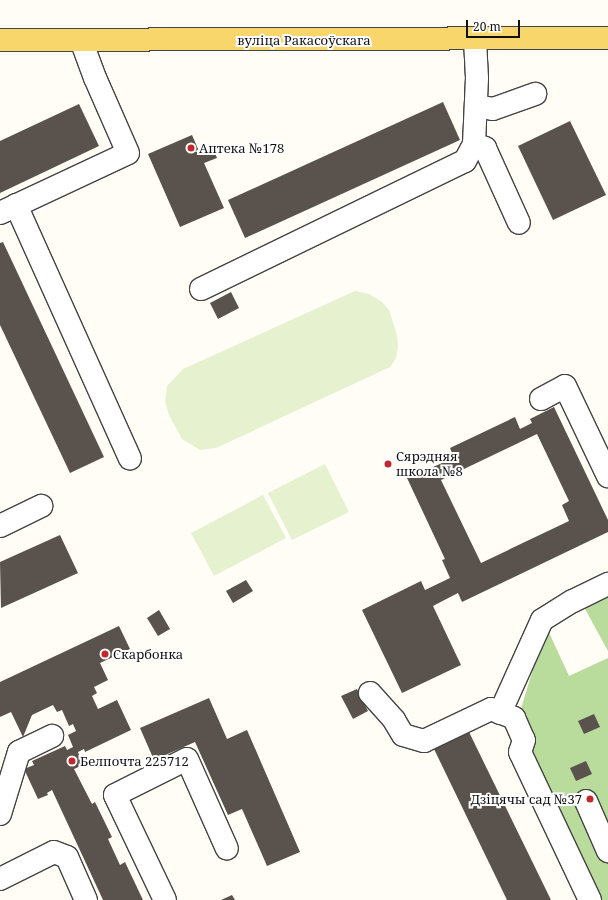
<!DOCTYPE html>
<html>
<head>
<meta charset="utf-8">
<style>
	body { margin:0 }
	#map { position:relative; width:608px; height:900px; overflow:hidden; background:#fffdf5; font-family:"Noto Serif",serif }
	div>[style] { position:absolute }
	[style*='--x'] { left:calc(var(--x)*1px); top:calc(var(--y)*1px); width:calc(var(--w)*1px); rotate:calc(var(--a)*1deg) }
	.forest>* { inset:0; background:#b9dc9c }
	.pitch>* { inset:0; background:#e6f2cf }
	.building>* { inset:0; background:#5a524d }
	.roads { filter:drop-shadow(1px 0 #444) drop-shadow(-1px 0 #444) drop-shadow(0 1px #444) drop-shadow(0 -1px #444) }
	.minor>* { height:22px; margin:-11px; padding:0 11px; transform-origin:11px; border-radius:11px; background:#fff }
	.major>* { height:22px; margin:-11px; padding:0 11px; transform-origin:11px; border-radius:11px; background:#f9d66b }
	.dots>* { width:11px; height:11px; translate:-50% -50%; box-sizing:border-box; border:2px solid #fff; border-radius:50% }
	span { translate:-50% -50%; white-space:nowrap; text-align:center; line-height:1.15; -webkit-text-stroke:4px #fff; paint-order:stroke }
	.street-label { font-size:13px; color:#111 }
	.poi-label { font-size:13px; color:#111 }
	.left { translate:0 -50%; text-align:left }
	.right { translate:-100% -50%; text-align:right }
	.scale { position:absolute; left:466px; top:20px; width:54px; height:18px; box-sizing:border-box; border:2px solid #111; border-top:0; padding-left:5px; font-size:12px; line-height:14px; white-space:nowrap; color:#111; -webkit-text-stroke:3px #fff; paint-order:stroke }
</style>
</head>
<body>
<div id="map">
	<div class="forest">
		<div style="clip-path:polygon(608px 593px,608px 651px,584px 607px)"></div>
		<div style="clip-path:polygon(546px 626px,569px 676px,608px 658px,608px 900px,596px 900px,513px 735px)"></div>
	</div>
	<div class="pitch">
		<div style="clip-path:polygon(355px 291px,369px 294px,381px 301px,389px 310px,397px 335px,398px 347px,396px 358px,390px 367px,216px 448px,200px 450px,182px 439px,170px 417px,165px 402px,167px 386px,183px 369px)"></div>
		<div style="clip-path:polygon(325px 464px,349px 512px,292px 540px,268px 493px)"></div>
		<div style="clip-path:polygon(263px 495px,286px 538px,214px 576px,191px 533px)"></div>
	</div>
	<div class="building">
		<div style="clip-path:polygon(443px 102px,460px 140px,245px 238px,228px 200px)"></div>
		<div style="clip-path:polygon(79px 104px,99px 146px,0 193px,0 141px)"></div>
		<div style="clip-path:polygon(570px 121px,606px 195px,553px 220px,518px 146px)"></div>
		<div style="clip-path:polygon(192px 135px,199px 151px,212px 146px,217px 158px,204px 163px,224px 208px,180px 227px,148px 154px)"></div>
		<div style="clip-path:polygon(3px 242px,104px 457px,70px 473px,0 325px,0 243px)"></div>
		<div style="clip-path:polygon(231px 292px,239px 308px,218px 319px,210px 303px)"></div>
		<div style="clip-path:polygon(evenodd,554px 407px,608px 520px,608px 532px,462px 602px,458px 593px,433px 606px,461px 665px,402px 693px,362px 610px,421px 581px,425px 590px,450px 578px,442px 560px,445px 559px,407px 478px,454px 458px,450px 448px,515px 417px,520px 429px,532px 423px,530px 419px,554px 407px,537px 434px,569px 501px,562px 505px,569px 521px,481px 563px,441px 480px,537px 434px)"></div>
		<div style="clip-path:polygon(60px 535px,78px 573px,1px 608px,0 562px)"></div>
		<div style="clip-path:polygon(246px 580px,253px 591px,233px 603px,226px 591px)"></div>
		<div style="clip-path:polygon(159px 610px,170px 629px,158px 636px,147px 618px)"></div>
		<div style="clip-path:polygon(119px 626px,130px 649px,100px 663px,108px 680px,94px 687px,97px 693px,92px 696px,98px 709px,117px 700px,131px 730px,85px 752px,84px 749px,78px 752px,83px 765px,74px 769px,92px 804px,95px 802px,112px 837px,108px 839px,120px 865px,125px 862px,143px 900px,103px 900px,52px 790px,47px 793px,48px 795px,38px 799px,24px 769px,34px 765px,32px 761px,65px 746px,67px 750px,73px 747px,68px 735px,76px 731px,73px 724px,69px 726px,62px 710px,57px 712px,53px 705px,32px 715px,23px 737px,11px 712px,0 717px,0 682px)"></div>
		<div style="clip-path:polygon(357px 689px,368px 711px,353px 719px,341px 696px)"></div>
		<div style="clip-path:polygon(209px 698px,227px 739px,247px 730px,300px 852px,267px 866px,242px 809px,228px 815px,195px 742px,154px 760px,140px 728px)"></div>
		<div style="clip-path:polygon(594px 714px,600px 727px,584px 734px,578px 721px)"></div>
		<div style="clip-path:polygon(469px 732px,551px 900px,507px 900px,434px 749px)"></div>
		<div style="clip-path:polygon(586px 761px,592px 774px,576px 781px,570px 768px)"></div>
		<div style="clip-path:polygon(232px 895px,235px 900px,221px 900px)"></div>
	</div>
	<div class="roads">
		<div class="minor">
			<div style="--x:476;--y:106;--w:17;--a:10"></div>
			<div style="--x:493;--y:109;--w:45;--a:-19.7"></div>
			<div style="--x:474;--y:144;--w:12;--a:20"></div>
			<div style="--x:485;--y:148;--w:82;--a:65.6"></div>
			<div style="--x:16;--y:205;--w:278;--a:65.8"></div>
			<div style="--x:0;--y:213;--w:141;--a:-25.1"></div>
			<div style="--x:128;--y:153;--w:82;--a:-113.7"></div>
			<div style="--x:95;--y:78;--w:40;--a:-110.2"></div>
			<div style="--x:201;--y:289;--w:293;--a:-25.9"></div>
			<div style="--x:465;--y:161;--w:19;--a:-62"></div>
			<div style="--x:474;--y:144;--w:66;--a:-87.4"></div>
			<div style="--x:477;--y:78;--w:39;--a:-93"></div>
			<div style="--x:541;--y:399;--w:27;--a:-28"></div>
			<div style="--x:565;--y:386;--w:100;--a:64.5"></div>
			<div style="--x:0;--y:526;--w:46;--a:-26"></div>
			<div style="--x:370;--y:693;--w:36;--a:48"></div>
			<div style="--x:394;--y:720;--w:17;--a:59"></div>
			<div style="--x:403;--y:735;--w:22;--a:16"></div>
			<div style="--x:424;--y:741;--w:74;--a:-25.5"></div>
			<div style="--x:491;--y:709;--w:25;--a:21"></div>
			<div style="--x:514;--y:718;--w:24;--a:66"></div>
			<div style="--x:524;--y:740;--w:13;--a:108"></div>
			<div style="--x:520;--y:752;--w:164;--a:64.7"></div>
			<div style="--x:500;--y:713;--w:102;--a:-65.7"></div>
			<div style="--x:542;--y:620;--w:36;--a:-32"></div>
			<div style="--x:573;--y:601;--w:39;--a:-26"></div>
			<div style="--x:586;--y:801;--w:55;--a:66.3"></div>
			<div style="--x:0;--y:814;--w:65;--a:-73"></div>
			<div style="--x:19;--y:752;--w:37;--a:-26"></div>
			<div style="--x:0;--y:879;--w:60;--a:-26.6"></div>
			<div style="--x:54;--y:852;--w:14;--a:21"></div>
			<div style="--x:67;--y:857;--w:47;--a:66.2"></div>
			<div style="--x:165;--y:900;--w:116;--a:-115.5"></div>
			<div style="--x:115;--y:795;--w:80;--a:-26.6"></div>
			<div style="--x:187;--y:759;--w:98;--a:66"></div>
		</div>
		<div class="major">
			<div style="--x:0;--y:40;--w:608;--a:-0.19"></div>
		</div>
	</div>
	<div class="dots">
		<div style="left:191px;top:148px;background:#c4262e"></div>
		<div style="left:388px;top:464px;background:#c4262e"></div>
		<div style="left:105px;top:654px;background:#c4262e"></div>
		<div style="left:72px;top:761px;background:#c4262e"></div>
		<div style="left:590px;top:799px;background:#c4262e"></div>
	</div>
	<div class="street-label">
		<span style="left:304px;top:40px">вуліца Ракасоўскага</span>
	</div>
	<div class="poi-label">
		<span class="left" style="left:199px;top:148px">Аптека №178</span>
		<span class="left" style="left:396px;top:464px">Сярэдняя<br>школа №8</span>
		<span class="left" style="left:113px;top:654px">Скарбонка</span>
		<span class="left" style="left:80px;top:761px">Белпочта 225712</span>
		<span class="right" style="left:582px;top:799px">Дзіцячы сад №37</span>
	</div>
	<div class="scale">20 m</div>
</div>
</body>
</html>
